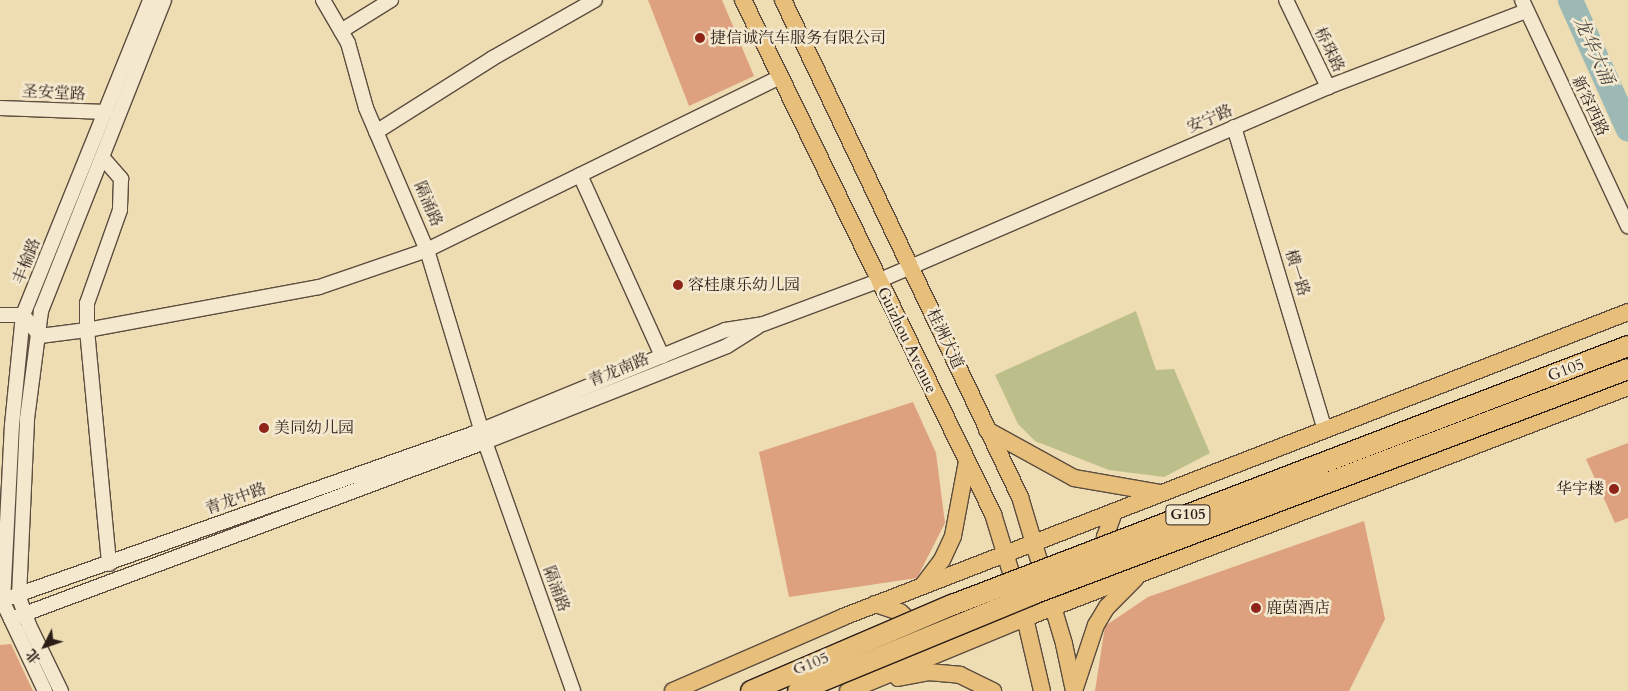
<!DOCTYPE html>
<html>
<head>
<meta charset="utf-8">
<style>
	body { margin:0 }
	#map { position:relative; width:1628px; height:691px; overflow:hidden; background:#eedcb3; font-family:Cardo,"Noto Serif SC",serif }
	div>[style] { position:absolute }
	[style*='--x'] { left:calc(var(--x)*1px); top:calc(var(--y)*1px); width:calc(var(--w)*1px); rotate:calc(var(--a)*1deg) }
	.green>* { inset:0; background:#bcbf8a }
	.river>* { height:25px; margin:-12.5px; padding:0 12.5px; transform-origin:12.5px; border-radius:12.5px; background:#9cb9b6 }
	.building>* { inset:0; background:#dda17f }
	.roads { filter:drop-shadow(1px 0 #5c4d3f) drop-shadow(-1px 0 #5c4d3f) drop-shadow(0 1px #5c4d3f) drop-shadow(0 -1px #5c4d3f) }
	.minor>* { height:14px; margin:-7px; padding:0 7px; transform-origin:7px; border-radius:7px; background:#f4e8ce }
	.major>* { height:16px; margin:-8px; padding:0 8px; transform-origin:8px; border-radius:8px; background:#e7be7a }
	.bridges { filter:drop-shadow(1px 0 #2b1d18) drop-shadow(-1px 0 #2b1d18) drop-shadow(0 1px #2b1d18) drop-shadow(0 -1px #2b1d18) }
	.highway-bridge>* { height:20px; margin:-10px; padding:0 10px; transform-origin:10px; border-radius:10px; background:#e7be7a }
	.dots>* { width:14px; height:14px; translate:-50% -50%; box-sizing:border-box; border:2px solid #f4e8ce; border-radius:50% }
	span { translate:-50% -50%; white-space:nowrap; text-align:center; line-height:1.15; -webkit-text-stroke:5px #f4e8ce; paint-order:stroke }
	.shield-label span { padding:1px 4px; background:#f4e8ce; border:1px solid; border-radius:4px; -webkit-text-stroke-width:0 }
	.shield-label { font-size:15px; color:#2b1d18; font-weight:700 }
	.poi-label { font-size:16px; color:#2b1d18 }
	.left { translate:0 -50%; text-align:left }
	.right { translate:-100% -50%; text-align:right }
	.street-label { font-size:16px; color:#2b1d18 }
	.water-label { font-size:18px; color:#4d4c47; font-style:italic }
	.north { position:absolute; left:20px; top:621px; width:50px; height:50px; -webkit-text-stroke:4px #f4e8ce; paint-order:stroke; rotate:229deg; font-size:14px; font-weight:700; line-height:20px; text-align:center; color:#2b1d18 }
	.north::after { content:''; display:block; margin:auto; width:18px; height:22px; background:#2b1d18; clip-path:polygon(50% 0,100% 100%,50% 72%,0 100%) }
</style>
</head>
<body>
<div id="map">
	<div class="green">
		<div style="clip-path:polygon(1136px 311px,1156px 370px,1174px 369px,1210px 453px,1164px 477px,1109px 470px,1035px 441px,1018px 424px,995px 375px)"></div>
	</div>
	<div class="river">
		<div style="--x:1570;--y:0;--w:141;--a:65.8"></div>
	</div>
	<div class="building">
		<div style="clip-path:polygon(648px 0,722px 0,754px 76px,689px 106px)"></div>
		<div style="clip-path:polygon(913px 402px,936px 453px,945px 523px,917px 578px,789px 597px,759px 452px)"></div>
		<div style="clip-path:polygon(1628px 443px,1628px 518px,1615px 523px,1586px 459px)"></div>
		<div style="clip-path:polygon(1364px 521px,1385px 619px,1349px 691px,1095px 691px,1105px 626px,1148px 597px)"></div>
		<div style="clip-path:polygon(11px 644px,33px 691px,0 691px,0 645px)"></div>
	</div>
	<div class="roads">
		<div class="minor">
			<div style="--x:323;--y:0;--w:50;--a:59.8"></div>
			<div style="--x:348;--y:43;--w:67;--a:74.5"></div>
			<div style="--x:366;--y:108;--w:155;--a:66.8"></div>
			<div style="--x:427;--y:250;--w:201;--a:73.2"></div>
			<div style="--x:485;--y:442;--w:264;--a:70.5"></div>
			<div style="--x:1286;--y:0;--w:97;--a:64.2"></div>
			<div style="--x:1522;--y:0;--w:250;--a:64.9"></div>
			<div style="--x:341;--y:31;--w:59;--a:-31.8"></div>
			<div style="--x:0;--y:108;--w:106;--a:2.2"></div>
			<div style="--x:1234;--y:127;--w:316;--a:73.3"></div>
			<div style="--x:376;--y:132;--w:138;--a:-32.3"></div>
			<div style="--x:493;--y:58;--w:117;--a:-29.6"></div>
			<div style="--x:103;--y:158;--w:28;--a:49"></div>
			<div style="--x:121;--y:179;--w:31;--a:92"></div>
			<div style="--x:120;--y:210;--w:99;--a:109.5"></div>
			<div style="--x:87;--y:303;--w:27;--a:90"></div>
			<div style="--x:87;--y:330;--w:235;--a:84.6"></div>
			<div style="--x:580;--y:175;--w:199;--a:65.6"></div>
			<div style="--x:0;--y:315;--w:23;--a:0"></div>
			<div style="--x:23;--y:315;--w:27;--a:51"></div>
			<div style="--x:40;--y:336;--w:47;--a:-7.3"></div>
			<div style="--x:87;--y:330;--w:236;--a:-10.5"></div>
			<div style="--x:319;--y:287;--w:114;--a:-18.9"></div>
			<div style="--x:427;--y:250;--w:393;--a:-26.1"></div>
			<div style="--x:0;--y:601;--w:501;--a:-19.48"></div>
			<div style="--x:472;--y:434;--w:274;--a:-22.3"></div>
			<div style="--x:725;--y:330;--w:38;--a:-9"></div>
			<div style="--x:763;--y:324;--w:123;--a:-20.5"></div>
			<div style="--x:878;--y:281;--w:490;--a:-23.3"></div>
			<div style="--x:1328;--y:87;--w:212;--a:-21"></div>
			<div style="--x:11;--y:619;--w:506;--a:-20.48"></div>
			<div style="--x:485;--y:442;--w:260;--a:-21.6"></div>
			<div style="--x:727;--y:346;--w:36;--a:-32"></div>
			<div style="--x:45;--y:691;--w:98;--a:-115.3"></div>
			<div style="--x:3;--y:602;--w:177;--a:-87.1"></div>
			<div style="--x:12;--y:425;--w:111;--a:-84.3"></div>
			<div style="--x:23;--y:315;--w:340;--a:-68"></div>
			<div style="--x:61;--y:691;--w:73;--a:-115.9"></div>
			<div style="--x:29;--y:625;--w:30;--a:-110"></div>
			<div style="--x:19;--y:597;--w:178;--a:-87.4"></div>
			<div style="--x:27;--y:419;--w:109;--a:-82.6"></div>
			<div style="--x:41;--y:311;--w:334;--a:-68.4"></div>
		</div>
		<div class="major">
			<div style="--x:743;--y:0;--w:572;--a:64.06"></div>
			<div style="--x:993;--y:514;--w:109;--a:72.9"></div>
			<div style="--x:1025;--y:618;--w:75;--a:76.9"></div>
			<div style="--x:783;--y:0;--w:551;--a:64.51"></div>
			<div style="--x:1020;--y:497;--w:153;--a:73.3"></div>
			<div style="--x:1064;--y:644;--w:48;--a:78"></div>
			<div style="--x:987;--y:430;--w:99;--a:28.9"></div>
			<div style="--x:1074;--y:478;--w:87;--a:9.9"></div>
			<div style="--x:1113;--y:556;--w:21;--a:-113"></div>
			<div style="--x:1105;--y:537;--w:27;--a:-70"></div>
			<div style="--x:923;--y:585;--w:31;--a:-53"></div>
			<div style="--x:942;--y:560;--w:26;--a:-65"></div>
			<div style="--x:953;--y:536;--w:76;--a:-79.4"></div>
			<div style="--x:875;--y:604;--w:26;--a:18"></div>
			<div style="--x:900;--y:612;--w:13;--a:42"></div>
			<div style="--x:910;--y:621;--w:13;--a:72"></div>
			<div style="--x:898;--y:678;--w:31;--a:-11"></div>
			<div style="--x:928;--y:672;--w:32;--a:5"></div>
			<div style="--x:960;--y:675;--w:37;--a:26"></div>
			<div style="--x:673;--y:691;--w:185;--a:-23.5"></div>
			<div style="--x:843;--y:617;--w:842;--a:-21.23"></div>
			<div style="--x:848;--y:691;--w:191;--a:-22.4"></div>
			<div style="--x:1025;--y:618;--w:646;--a:-20.96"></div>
			<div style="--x:1074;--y:691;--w:70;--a:-71.6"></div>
			<div style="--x:1096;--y:625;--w:21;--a:-59"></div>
			<div style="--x:1107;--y:607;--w:40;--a:-45"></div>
		</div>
	</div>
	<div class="bridges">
		<div class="highway-bridge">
			<div style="--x:751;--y:691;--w:219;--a:-23.2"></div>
			<div style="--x:952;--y:605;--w:724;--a:-20.96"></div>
			<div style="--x:798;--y:691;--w:254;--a:-22.4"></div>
			<div style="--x:1033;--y:594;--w:636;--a:-20.71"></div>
		</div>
	</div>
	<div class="dots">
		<div style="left:700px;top:38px;background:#8f2418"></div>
		<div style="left:678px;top:285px;background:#8f2418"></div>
		<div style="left:264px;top:428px;background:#8f2418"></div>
		<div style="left:1614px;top:489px;background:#8f2418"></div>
		<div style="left:1256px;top:608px;background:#8f2418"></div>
	</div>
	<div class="shield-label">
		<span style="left:1188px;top:515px">G105</span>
	</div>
	<div class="poi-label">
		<span class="left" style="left:710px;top:38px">捷信诚汽车服务有限公司</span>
		<span class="left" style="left:688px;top:285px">容桂康乐幼儿园</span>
		<span class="left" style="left:274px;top:428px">美同幼儿园</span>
		<span class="right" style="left:1604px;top:489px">华宇楼</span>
		<span class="left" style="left:1266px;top:608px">鹿茵酒店</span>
	</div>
	<div class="street-label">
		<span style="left:1329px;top:50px;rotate:64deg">桥珠路</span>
		<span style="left:54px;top:93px;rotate:3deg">圣安堂路</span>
		<span style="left:1590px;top:106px;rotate:65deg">新容西路</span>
		<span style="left:1210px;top:119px;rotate:-23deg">安宁路</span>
		<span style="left:428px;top:204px;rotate:67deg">隔涌路</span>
		<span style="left:27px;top:261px;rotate:-68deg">丰榆路</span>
		<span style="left:1297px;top:273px;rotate:73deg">横一路</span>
		<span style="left:945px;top:339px;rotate:65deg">桂洲大道</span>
		<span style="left:907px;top:340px;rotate:64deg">Guizhou Avenue</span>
		<span style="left:619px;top:370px;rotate:-22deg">青龙南路</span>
		<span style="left:1566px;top:370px;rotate:-21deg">G105</span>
		<span style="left:236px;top:499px;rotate:-20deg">青龙中路</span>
		<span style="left:556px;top:589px;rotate:70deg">隔涌路</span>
		<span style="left:811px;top:664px;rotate:-23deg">G105</span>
	</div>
	<div class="water-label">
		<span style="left:1593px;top:51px;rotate:66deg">龙华大涌</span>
	</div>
	<div class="north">北</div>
</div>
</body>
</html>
